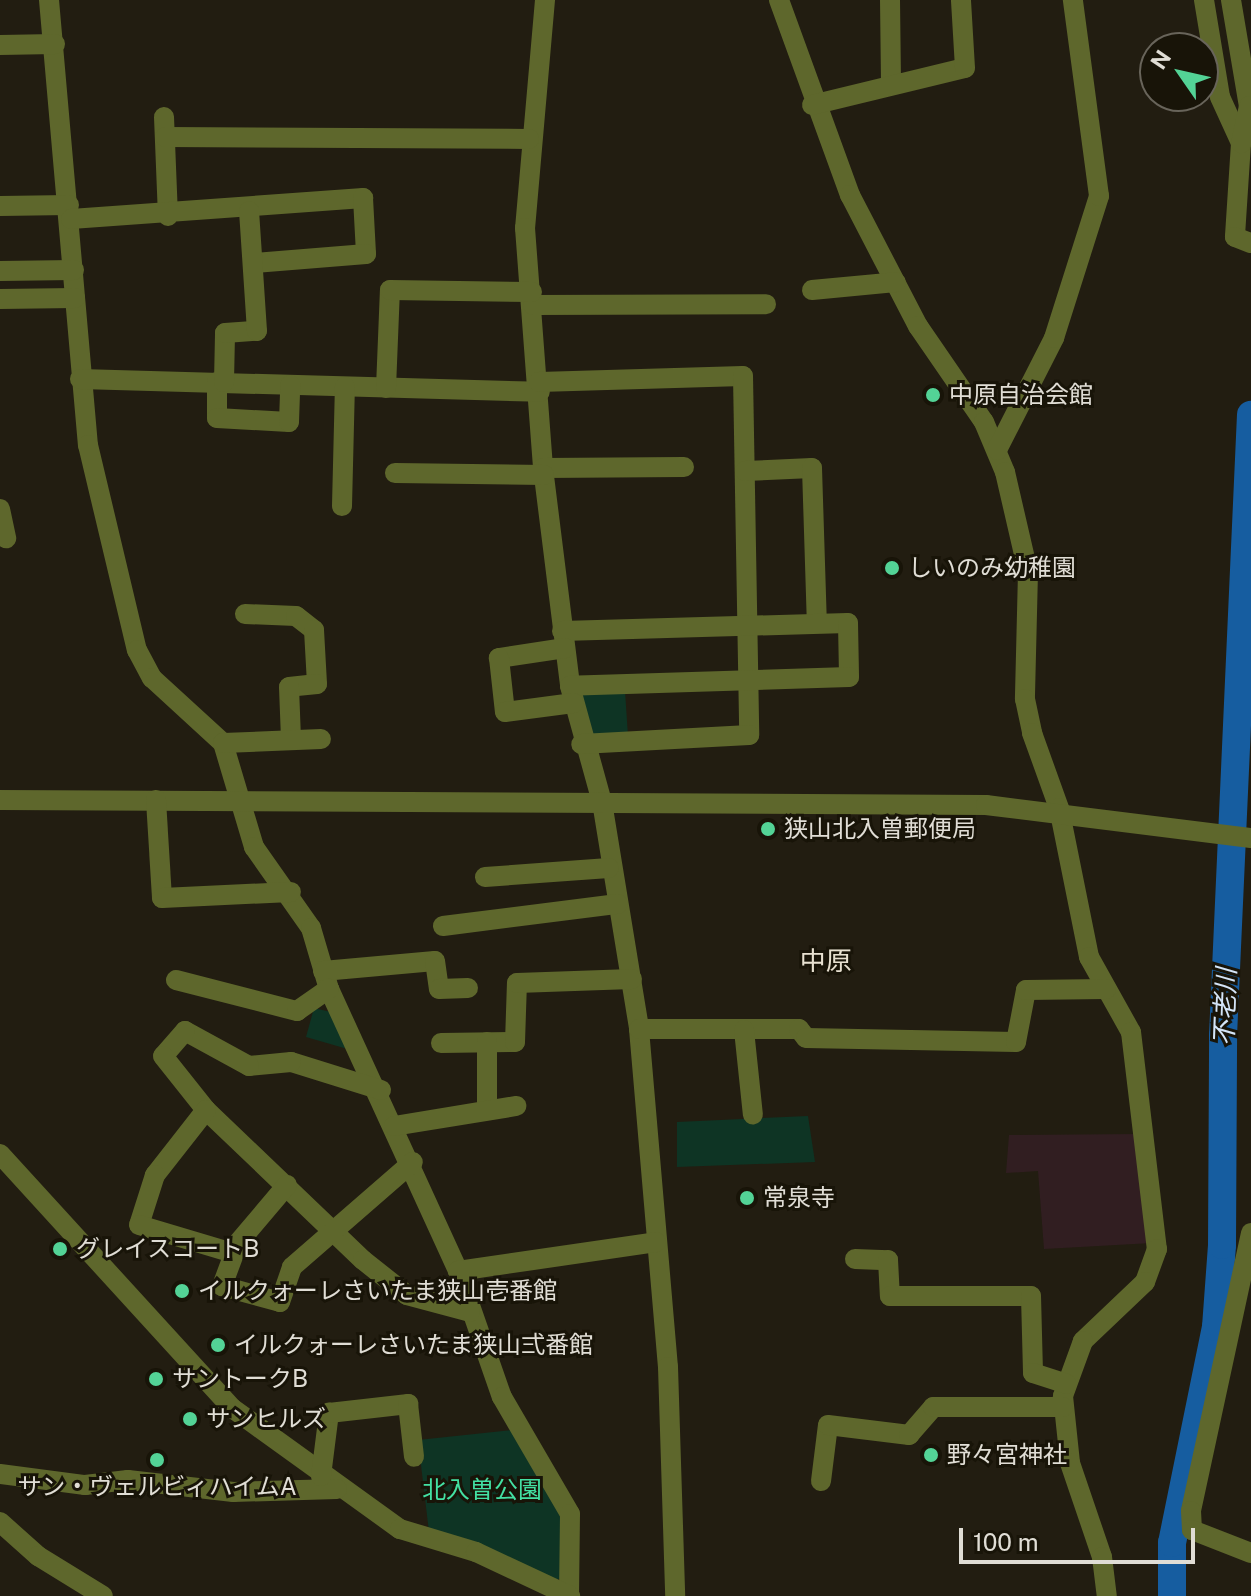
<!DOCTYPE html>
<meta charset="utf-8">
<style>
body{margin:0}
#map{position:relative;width:1251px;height:1596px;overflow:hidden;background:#221d11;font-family:"Public Sans","Noto Sans JP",sans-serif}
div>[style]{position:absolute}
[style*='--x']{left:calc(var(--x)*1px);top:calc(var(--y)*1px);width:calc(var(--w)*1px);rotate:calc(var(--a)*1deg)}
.industrial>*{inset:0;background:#311e21}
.green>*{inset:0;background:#0e3424}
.river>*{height:28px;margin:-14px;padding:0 14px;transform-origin:14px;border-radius:14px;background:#165da0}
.minor>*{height:20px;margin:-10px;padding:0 10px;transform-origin:10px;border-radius:10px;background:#5e672c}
.dots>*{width:22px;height:22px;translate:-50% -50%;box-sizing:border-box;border:4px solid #181408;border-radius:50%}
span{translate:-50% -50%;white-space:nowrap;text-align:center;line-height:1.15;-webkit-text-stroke:6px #181408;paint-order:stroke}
.poi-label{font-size:24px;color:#e0ddd5}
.left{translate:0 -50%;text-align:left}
.park-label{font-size:24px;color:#43e0a3}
.neighbourhood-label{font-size:26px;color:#e7e0d0}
.water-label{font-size:26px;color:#d4e5f8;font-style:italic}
.north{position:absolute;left:1139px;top:32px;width:80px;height:80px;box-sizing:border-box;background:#181408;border:2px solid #68645a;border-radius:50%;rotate:304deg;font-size:22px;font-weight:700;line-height:32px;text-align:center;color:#e0ddd5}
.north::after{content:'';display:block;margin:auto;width:28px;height:36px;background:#53d396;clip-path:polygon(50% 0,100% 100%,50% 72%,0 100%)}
.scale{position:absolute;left:959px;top:1528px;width:236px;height:36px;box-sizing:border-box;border:4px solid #e0ddd5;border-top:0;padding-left:10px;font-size:24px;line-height:28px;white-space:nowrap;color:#e0ddd5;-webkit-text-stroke:6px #181408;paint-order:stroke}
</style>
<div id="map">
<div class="industrial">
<div style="clip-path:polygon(1140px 1134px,1152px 1243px,1044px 1249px,1038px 1171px,1006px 1173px,1009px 1135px)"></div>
</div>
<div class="green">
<div style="clip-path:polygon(625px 691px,628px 736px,588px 739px,582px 692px)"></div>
<div style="clip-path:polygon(314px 1008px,335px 1013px,351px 1050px,306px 1037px)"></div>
<div style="clip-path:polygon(808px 1116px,815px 1162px,677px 1167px,677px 1122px)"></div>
<div style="clip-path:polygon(513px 1430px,561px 1511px,561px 1578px,554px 1581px,429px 1532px,418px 1440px)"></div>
</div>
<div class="river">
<div style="--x:1172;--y:1596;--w:53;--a:-90"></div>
<div style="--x:1172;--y:1543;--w:220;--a:-78.5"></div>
<div style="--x:1216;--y:1327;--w:82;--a:-85.8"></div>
<div style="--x:1222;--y:1245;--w:209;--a:-89.7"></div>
<div style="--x:1223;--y:1036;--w:622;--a:-87.42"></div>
</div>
<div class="minor">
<div style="--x:49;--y:0;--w:447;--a:85"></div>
<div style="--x:88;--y:445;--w:211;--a:76.6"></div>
<div style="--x:137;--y:650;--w:32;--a:62"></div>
<div style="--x:152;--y:678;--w:96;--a:42.5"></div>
<div style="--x:223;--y:743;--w:109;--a:73.4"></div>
<div style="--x:254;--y:847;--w:99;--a:54.9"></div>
<div style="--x:311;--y:928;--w:64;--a:73.6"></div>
<div style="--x:329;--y:989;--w:310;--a:65.4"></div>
<div style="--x:458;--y:1271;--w:133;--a:70.8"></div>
<div style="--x:502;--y:1397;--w:135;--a:59.8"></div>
<div style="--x:570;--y:1514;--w:82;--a:90.7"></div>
<div style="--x:545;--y:0;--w:229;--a:95"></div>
<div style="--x:525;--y:228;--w:241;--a:85.7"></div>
<div style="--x:543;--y:468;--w:220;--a:82.9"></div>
<div style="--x:570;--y:686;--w:120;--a:74.6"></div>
<div style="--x:602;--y:802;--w:230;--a:80.7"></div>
<div style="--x:639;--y:1029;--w:339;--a:85.1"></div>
<div style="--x:668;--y:1367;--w:229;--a:88.2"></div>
<div style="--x:779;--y:0;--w:208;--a:70"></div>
<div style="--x:850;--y:195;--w:148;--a:62.6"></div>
<div style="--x:918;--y:326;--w:116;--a:55.5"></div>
<div style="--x:984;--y:422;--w:54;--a:67.2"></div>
<div style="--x:1005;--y:472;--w:103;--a:77"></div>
<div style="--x:1028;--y:572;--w:127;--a:91.4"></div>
<div style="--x:1025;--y:699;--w:35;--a:78"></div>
<div style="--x:1032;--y:733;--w:80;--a:70.2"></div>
<div style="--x:1059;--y:808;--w:152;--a:78.6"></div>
<div style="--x:1089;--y:957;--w:86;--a:60.8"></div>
<div style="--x:1131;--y:1032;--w:219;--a:83.2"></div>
<div style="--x:1157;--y:1249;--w:35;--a:110"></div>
<div style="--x:1145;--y:1282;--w:86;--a:136.4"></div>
<div style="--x:1083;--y:1341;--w:59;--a:110"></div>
<div style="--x:1063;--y:1396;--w:67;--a:84"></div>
<div style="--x:1070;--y:1463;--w:99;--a:71.2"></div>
<div style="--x:1102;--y:1557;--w:39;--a:83"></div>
<div style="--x:890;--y:0;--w:84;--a:89.3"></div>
<div style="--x:1204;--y:0;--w:98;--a:80.6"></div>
<div style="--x:1220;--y:97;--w:51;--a:65.5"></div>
<div style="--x:1241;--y:143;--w:94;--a:93.7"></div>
<div style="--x:1235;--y:237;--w:17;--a:21"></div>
<div style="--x:1231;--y:0;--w:108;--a:80.4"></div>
<div style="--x:1249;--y:106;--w:38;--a:102"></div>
<div style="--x:0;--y:45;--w:55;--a:-1"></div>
<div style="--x:812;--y:105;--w:157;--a:-13.6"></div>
<div style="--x:965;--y:68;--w:68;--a:-93.4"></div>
<div style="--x:164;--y:117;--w:99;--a:87.7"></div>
<div style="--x:165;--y:137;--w:364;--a:0.3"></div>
<div style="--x:0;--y:206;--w:69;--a:-0.8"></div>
<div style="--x:71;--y:219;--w:293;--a:-4.1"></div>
<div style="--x:363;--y:198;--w:56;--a:86.9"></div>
<div style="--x:366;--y:254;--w:112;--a:175.4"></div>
<div style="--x:0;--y:271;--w:74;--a:-0.8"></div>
<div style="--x:812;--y:290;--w:84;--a:-5.4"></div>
<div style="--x:0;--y:299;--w:75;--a:-0.8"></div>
<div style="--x:533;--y:305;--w:233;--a:-0.2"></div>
<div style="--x:80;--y:379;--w:460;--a:1.6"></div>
<div style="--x:217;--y:382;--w:36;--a:90"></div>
<div style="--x:217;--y:418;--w:72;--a:3.2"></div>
<div style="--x:289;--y:422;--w:37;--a:-88"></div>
<div style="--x:224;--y:382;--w:49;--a:-88.8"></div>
<div style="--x:225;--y:333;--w:32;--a:-4"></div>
<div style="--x:257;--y:331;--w:120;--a:-93.8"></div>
<div style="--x:539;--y:382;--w:204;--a:-1.7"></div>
<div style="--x:743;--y:376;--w:359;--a:89"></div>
<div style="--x:749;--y:735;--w:168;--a:176.9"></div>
<div style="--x:386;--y:388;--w:98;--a:-87.7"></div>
<div style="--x:390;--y:290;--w:142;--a:0.8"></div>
<div style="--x:997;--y:450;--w:126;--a:-63"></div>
<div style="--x:1054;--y:338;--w:149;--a:-72.4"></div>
<div style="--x:1099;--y:196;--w:198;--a:-97.6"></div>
<div style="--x:543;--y:468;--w:141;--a:-0.4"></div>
<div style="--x:745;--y:471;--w:67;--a:-2.6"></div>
<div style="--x:812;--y:468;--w:155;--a:88.2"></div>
<div style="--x:395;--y:473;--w:149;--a:0.8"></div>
<div style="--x:342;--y:506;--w:119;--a:-88.6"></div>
<div style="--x:0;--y:509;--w:30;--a:78"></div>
<div style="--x:245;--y:614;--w:51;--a:2.2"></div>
<div style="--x:296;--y:616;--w:23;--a:38"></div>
<div style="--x:314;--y:630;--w:54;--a:86.8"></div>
<div style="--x:317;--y:684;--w:28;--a:174"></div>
<div style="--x:289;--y:687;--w:53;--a:87.8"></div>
<div style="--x:562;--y:631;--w:286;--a:-1.6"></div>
<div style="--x:848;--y:623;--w:54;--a:88.9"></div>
<div style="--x:849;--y:677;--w:279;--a:178.2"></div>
<div style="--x:565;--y:648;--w:67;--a:171.4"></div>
<div style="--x:499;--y:658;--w:54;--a:83.7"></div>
<div style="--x:505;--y:712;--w:69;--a:-7.5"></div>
<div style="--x:223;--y:743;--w:98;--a:-2.3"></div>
<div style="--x:0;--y:800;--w:986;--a:0.29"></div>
<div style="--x:986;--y:805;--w:267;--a:7.1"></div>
<div style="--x:156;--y:800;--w:98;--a:86.5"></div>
<div style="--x:162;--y:898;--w:129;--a:-2.7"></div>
<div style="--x:485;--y:877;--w:124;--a:-4.2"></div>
<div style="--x:443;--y:926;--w:176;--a:-7.2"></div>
<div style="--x:323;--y:971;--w:112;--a:-5.1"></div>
<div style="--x:435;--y:961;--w:28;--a:82"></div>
<div style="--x:439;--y:989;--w:29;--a:-2"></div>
<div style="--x:176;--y:980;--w:125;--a:14.4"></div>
<div style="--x:297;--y:1011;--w:39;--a:-35"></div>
<div style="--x:639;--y:1029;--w:160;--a:0"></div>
<div style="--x:799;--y:1029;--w:11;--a:52"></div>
<div style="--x:806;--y:1038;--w:210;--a:1.1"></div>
<div style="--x:1016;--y:1042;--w:53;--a:-79.1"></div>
<div style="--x:1026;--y:990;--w:80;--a:-0.7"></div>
<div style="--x:744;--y:1030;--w:85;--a:84"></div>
<div style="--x:441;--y:1043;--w:74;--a:-0.8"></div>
<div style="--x:515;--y:1042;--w:59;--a:-88.1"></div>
<div style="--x:517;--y:983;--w:115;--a:-2"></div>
<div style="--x:381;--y:1090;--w:94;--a:-162.7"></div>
<div style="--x:291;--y:1062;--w:42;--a:174.6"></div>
<div style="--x:249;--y:1066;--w:73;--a:-151.3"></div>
<div style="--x:185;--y:1031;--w:33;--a:131"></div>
<div style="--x:163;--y:1056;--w:69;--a:51.5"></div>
<div style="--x:206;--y:1110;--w:217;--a:43.7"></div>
<div style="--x:363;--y:1260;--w:56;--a:38.5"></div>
<div style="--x:407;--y:1295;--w:65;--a:15.1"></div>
<div style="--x:487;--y:1109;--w:67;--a:-90"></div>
<div style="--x:206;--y:1110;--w:83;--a:128.1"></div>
<div style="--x:155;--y:1175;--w:52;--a:107.7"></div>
<div style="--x:139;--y:1225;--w:98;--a:16.6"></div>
<div style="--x:394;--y:1126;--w:124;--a:-9.3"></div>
<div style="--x:0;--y:1154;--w:344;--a:47.6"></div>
<div style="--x:232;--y:1408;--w:207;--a:35.8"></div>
<div style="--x:400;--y:1529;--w:79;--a:16.8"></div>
<div style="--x:476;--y:1552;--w:104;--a:25.1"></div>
<div style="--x:287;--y:1185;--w:76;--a:130.2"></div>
<div style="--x:238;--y:1243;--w:46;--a:110.4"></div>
<div style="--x:222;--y:1286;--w:60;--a:15.4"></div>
<div style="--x:280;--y:1302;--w:37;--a:-71"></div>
<div style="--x:292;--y:1267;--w:160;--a:-41"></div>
<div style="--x:1251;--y:1233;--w:284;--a:102.2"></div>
<div style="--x:1191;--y:1511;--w:19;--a:87"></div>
<div style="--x:1192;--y:1530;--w:63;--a:21.3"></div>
<div style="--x:855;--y:1259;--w:33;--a:2"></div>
<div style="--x:888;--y:1260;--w:36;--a:87"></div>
<div style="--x:890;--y:1296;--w:141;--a:0"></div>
<div style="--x:1031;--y:1296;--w:77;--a:88.5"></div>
<div style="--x:1033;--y:1373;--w:35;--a:18"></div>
<div style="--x:458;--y:1271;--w:200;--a:-8.3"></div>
<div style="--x:0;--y:1474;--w:86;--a:7.4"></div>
<div style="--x:85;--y:1485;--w:43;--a:-6.6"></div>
<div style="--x:128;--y:1480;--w:106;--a:6.5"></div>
<div style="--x:233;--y:1492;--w:104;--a:-1.7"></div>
<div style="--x:321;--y:1476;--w:64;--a:-82.8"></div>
<div style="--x:329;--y:1413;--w:80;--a:-6.5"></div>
<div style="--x:408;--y:1404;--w:53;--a:83.5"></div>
<div style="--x:821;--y:1481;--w:56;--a:-82.9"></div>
<div style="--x:828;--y:1425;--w:82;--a:7"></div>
<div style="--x:909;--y:1435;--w:37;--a:-49"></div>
<div style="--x:933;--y:1407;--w:130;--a:0"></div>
<div style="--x:0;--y:1522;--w:51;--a:41.8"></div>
<div style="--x:38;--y:1556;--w:76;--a:31.6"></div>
</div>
<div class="dots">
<div style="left:933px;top:395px;background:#53d396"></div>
<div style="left:892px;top:568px;background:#53d396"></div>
<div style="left:768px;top:829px;background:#53d396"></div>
<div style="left:747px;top:1198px;background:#53d396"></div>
<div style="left:60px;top:1249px;background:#53d396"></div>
<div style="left:182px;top:1291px;background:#53d396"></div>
<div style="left:218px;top:1345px;background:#53d396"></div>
<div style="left:156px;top:1379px;background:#53d396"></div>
<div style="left:190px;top:1419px;background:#53d396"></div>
<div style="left:931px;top:1455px;background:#53d396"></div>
<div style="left:157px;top:1460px;background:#53d396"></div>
</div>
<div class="poi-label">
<span class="left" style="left:949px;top:395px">中原自治会館</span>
<span class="left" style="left:908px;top:568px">しいのみ幼稚園</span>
<span class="left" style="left:784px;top:829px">狭山北入曽郵便局</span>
<span class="left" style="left:763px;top:1198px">常泉寺</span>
<span class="left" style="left:76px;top:1249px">グレイスコートB</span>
<span class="left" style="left:198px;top:1291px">イルクォーレさいたま狭山壱番館</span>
<span class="left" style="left:234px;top:1345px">イルクォーレさいたま狭山弍番館</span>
<span class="left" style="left:172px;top:1379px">サントークB</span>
<span class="left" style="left:206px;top:1419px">サンヒルズ</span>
<span class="left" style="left:947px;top:1455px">野々宮神社</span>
<span style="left:157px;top:1487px">サン・ヴェルビィハイムA</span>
</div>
<div class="park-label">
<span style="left:482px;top:1490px">北入曽公園</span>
</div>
<div class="neighbourhood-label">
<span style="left:826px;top:961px">中原</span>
</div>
<div class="water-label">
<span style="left:1225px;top:1007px;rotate:-88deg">不老川</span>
</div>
<div class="north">N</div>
<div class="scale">100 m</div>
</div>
